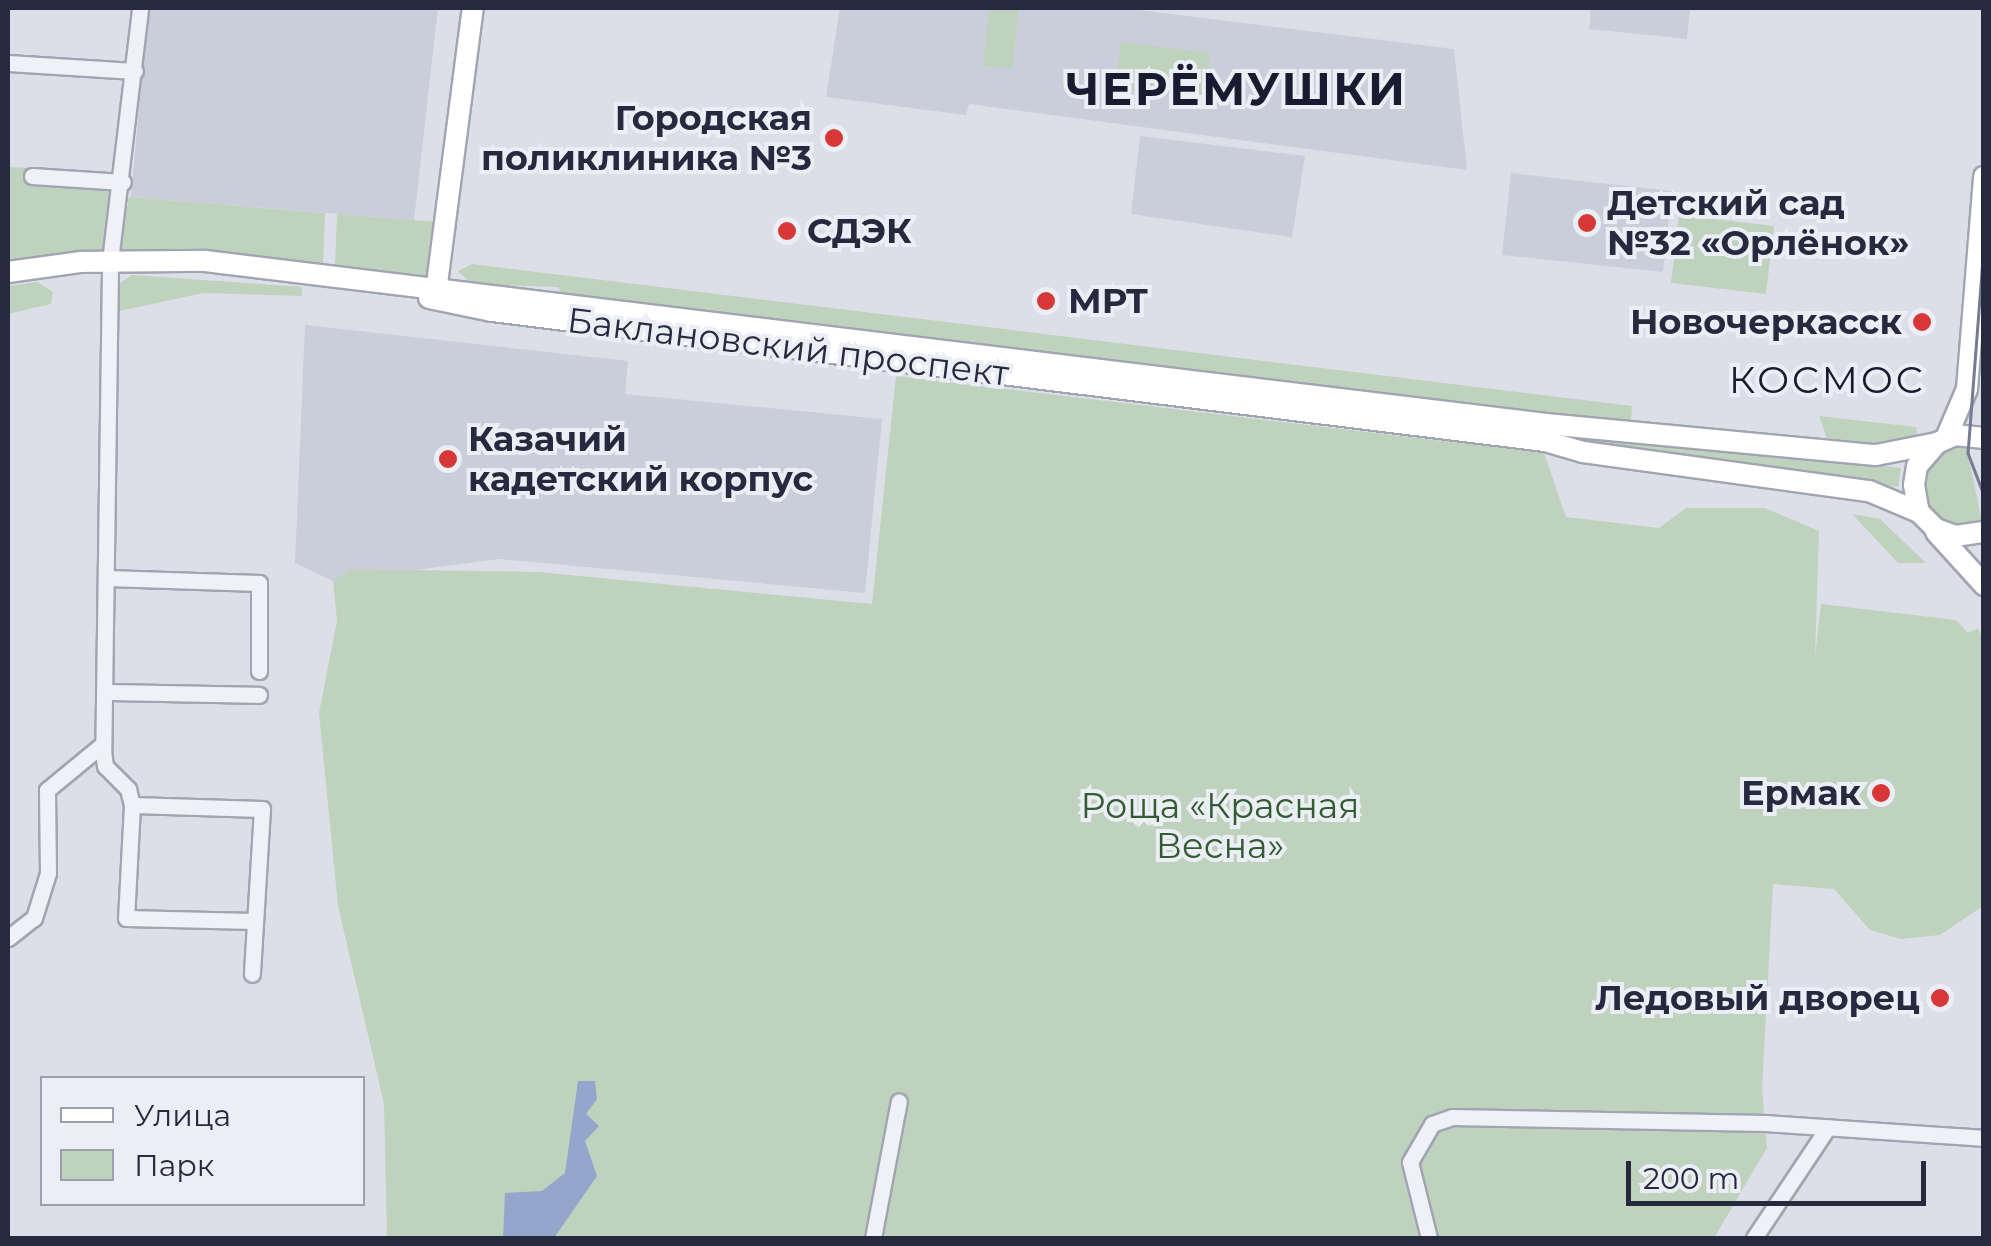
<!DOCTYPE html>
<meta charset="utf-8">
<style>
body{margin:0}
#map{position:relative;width:1991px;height:1246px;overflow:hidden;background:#dcdfe8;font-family:Montserrat,sans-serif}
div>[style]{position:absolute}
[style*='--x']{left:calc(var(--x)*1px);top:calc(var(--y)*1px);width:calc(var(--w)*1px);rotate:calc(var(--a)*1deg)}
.built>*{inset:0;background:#caceda}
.green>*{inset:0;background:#bfd2bd}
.water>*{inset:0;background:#94a6cb}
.roads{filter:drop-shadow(2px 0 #a1a5b2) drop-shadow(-2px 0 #a1a5b2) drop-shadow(0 2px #a1a5b2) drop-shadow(0 -2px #a1a5b2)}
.minor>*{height:15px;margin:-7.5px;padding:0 7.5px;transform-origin:7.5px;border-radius:7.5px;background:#eff1f6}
.major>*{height:20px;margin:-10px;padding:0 10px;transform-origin:10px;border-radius:10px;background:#fff}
.tram>*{height:2.5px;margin:-1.25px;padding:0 1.25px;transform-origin:1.25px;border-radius:1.25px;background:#757b92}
.dots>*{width:28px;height:28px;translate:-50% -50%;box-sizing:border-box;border:5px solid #eceef5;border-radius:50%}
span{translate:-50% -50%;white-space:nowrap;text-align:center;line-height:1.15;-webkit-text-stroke:8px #eceef5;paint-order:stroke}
.poi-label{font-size:35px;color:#252a3f;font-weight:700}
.right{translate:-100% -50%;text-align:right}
.left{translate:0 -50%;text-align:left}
.street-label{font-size:35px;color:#252a3f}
.park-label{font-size:35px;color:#335c31}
.neighbourhood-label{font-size:38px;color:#181c30;letter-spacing:2.5px}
.district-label{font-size:45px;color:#181c30;font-weight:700;letter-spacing:2.5px}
.frame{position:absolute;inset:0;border:10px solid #252a3f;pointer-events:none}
.legend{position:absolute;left:40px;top:1076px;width:325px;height:130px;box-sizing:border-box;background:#eceef5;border:2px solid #9ca0ac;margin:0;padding:12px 18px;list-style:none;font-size:30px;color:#252a3f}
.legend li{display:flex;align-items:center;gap:20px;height:50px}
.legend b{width:50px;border:2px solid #9ca0ac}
.scale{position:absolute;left:1626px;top:1161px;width:300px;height:45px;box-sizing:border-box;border:5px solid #252a3f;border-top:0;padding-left:12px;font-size:30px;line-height:35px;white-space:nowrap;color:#252a3f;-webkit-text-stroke:8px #eceef5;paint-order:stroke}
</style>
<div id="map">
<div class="built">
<div style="clip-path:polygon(148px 8px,438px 8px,414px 220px,131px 197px)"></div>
<div style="clip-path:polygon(840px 8px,1122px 8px,1454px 49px,1467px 170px,969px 104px,966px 115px,826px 97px)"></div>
<div style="clip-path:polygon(1591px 8px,1690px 8px,1687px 39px,1589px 29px)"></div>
<div style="clip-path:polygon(1140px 136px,1305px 156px,1292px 237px,1131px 214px)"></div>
<div style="clip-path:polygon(1511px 173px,1672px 191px,1663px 272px,1502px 255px)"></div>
<div style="clip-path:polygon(305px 325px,628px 361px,625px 394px,882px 419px,865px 593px,499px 559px,333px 581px,295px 563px)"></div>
</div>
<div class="green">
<div style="clip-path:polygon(989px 8px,1019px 8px,1012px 69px,983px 66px)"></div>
<div style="clip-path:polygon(1121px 42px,1210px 53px,1204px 98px,1115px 87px)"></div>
<div style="clip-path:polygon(8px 167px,29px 168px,28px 184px,114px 190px,108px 248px,8px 263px)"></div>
<div style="clip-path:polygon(129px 197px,325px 213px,323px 267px,120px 249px)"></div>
<div style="clip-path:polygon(337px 214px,439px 222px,430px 276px,335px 267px)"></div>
<div style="clip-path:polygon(1679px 215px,1774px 226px,1766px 294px,1671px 283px)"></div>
<div style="clip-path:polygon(472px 264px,1632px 406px,1631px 422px,1551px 418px,563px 296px,558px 287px,472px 284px,458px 271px)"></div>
<div style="clip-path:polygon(132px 275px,302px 287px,302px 296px,203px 293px,115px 312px,116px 286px)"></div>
<div style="clip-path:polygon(37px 282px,53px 292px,51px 304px,8px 314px,8px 286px)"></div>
<div style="clip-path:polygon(896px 376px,1544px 453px,1566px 517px,1659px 528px,1686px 508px,1765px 508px,1819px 531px,1815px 657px,1821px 604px,1956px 620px,1968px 633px,1978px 628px,1983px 639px,1983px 906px,1940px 935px,1901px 939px,1870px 930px,1834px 889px,1773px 884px,1762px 1089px,1767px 1148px,1714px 1238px,387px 1238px,384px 1104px,338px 906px,319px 713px,337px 621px,333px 581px,351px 569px,538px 572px,872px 604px)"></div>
<div style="clip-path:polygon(1819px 416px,1916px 427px,1917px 434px,1883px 444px,1827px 438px)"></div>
<div style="clip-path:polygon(1574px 434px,1660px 437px,1901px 468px,1898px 487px,1579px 446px)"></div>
<div style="clip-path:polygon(1965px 439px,1983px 527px,1958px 531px,1930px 516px,1919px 494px,1925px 463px,1935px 450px)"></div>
<div style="clip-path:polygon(1852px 514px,1880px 519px,1926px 563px,1898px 563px)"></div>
</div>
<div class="water">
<div style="clip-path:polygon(578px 1081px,595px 1081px,597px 1099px,586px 1114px,599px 1126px,585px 1141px,597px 1176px,554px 1238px,503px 1238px,505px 1193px,542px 1191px,565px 1173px)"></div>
</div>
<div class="roads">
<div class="minor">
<div style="--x:8;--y:63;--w:127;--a:3.6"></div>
<div style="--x:32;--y:176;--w:91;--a:3.8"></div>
<div style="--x:110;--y:261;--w:255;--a:-83.2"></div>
<div style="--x:110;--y:269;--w:481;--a:90.8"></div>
<div style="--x:103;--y:750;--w:16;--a:83"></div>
<div style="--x:105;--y:766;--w:33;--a:45"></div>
<div style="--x:128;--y:789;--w:16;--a:76"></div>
<div style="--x:132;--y:805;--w:113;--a:93"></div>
<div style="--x:126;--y:918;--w:128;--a:1.3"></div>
<div style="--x:107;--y:578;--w:152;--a:1.9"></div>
<div style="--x:259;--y:583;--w:88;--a:90"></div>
<div style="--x:104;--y:692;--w:155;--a:1.1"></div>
<div style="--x:132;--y:805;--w:130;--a:1.8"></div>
<div style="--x:262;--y:809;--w:165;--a:93.5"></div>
<div style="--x:8;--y:938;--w:33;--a:-38"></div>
<div style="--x:34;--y:918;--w:47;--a:-72.7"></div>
<div style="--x:48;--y:873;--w:83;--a:-90.7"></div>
<div style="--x:47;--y:790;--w:72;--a:-39.4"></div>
<div style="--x:873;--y:1238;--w:139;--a:-79.3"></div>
<div style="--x:1429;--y:1238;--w:78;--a:-104"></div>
<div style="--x:1410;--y:1162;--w:44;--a:-59.9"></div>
<div style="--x:1432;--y:1124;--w:21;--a:-19"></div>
<div style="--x:1452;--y:1117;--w:313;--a:1.1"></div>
<div style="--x:1765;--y:1123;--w:220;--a:3.9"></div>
<div style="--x:1754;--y:1238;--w:133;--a:-56.3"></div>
</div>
<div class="major">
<div style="--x:8;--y:272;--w:74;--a:-7.8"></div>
<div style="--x:81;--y:262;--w:124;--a:-0.5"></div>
<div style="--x:205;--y:261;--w:1351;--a:6.93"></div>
<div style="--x:1546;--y:424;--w:331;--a:5.4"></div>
<div style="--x:1876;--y:455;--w:62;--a:-11.1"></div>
<div style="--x:429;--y:298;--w:64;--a:11.7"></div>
<div style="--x:492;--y:311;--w:1061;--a:7.04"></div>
<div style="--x:1545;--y:441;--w:40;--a:16"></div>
<div style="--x:1583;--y:452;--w:289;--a:7.8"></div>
<div style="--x:1869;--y:491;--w:54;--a:22.8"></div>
<div style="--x:435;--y:299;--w:293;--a:-82.6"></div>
<div style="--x:1946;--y:438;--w:53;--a:-66.8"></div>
<div style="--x:1967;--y:389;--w:213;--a:-85.4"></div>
<div style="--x:1984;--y:438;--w:29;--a:-174"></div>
<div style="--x:1955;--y:435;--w:20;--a:156"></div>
<div style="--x:1937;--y:443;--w:30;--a:131"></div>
<div style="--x:1917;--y:466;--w:19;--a:99"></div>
<div style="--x:1914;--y:485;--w:27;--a:80"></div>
<div style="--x:1919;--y:512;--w:24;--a:45"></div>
<div style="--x:1936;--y:529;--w:20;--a:20"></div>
<div style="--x:1955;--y:536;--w:29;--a:-8"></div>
<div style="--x:1936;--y:532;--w:72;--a:47.8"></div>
</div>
</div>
<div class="tram">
<div style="--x:1984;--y:246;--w:208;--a:94.4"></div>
<div style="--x:1968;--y:453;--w:45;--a:69.1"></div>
</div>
<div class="dots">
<div style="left:834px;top:138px;background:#d73837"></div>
<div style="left:1587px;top:223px;background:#d73837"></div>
<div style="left:787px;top:231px;background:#d73837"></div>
<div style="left:1046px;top:301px;background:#d73837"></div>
<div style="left:1922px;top:322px;background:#d73837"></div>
<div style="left:448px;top:459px;background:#d73837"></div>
<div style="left:1881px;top:793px;background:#d73837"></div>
<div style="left:1940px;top:998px;background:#d73837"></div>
</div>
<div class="poi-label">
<span class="right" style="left:812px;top:138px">Городская<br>поликлиника №3</span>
<span class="left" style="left:1607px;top:223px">Детский сад<br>№32 «Орлёнок»</span>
<span class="left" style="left:807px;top:231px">СДЭК</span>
<span class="left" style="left:1068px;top:301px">МРТ</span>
<span class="right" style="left:1902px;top:322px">Новочеркасск</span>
<span class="left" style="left:468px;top:459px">Казачий<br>кадетский корпус</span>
<span class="right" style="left:1861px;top:793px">Ермак</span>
<span class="right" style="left:1920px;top:998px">Ледовый дворец</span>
</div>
<div class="street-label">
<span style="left:788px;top:347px;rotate:7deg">Баклановский проспект</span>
</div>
<div class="park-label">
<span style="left:1220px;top:826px">Роща «Красная<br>Весна»</span>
</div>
<div class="neighbourhood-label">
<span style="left:1827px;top:380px">КОСМОС</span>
</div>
<div class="district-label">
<span style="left:1237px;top:89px">ЧЕРЁМУШКИ</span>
</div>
<div class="frame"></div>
<ul class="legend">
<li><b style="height:12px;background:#fff"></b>Улица</li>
<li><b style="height:28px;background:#bfd2bd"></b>Парк</li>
</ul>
<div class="scale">200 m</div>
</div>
